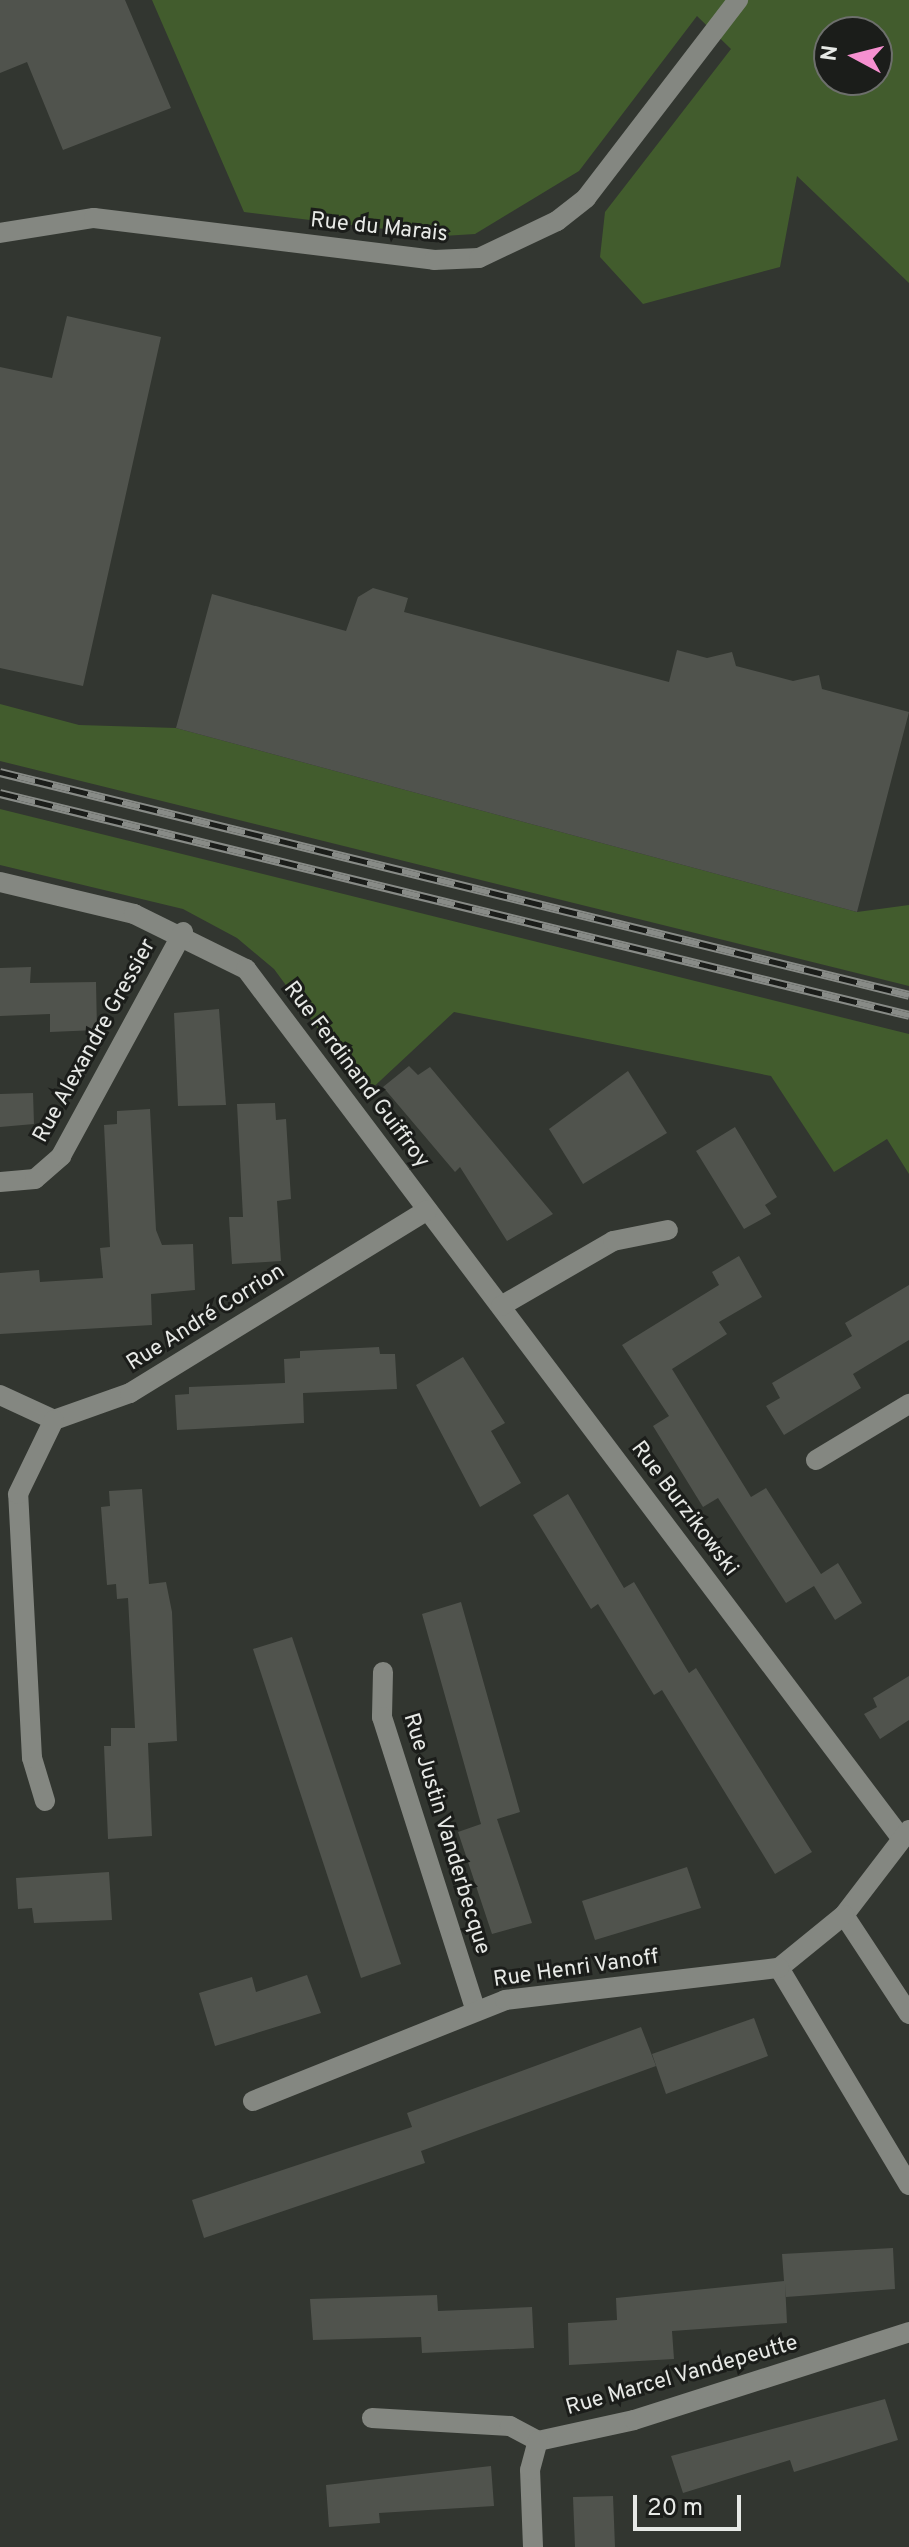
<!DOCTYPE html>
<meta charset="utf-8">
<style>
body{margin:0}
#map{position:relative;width:909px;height:2547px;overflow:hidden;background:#323630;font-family:Overpass,sans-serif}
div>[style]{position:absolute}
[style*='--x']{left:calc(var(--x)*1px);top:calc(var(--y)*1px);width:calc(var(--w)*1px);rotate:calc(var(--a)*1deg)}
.green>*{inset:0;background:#425c2d}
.building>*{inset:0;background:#50534d}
.street>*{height:20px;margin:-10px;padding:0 10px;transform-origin:10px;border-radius:10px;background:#848781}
.rail>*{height:9px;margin-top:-4.5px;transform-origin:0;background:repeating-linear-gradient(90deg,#1b1d1a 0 18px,#888b87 0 36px);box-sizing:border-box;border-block:2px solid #888b87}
span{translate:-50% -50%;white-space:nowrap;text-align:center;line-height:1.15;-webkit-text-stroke:6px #1b1d1a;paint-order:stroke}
.street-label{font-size:22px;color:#e7e9e6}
.north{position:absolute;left:813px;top:16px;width:80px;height:80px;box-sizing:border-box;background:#1b1d1a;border:2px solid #6d6f6c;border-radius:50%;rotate:277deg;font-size:22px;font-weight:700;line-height:32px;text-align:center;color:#e7e9e6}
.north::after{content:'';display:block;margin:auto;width:28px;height:36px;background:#f690d0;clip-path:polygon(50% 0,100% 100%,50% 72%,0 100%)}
.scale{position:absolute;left:633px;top:2495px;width:108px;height:36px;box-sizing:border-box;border:4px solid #e7e9e6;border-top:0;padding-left:10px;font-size:24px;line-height:28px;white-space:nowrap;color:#e7e9e6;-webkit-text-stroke:6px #1b1d1a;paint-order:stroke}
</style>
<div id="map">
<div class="green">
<div style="clip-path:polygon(evenodd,152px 0,909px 0,909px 283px,797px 176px,780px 267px,643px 304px,600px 257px,605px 212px,731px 49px,697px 16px,579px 171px,475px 234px,443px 236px,244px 212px,152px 0,829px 32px,877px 32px,877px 80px,829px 80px,829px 32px)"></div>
<div style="clip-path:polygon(0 704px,79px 725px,176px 728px,857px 912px,909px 905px,909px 986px,0 761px)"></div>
<div style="clip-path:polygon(0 809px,909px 1034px,909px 1174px,887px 1139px,834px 1172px,771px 1076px,454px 1012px,366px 1094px,274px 969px,237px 938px,183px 909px,0 865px)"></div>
</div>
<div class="building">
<div style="clip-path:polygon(0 0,125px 0,171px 108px,63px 150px,27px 62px,0 73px)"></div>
<div style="clip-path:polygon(67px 316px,161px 337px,83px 686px,0 668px,0 367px,52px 378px)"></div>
<div style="clip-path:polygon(373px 588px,408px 598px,404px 612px,669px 682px,677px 650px,707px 658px,732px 652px,736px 666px,793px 681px,819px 675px,822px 689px,909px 712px,857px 912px,176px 728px,212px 594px,346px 631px,358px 597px)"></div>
<div style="clip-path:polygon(31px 967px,30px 983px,96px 982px,97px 1030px,50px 1032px,50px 1014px,0 1016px,0 968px)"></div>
<div style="clip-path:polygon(219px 1009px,226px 1105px,178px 1106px,174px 1013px)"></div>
<div style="clip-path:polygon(409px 1066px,418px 1075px,430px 1067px,553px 1214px,507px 1241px,460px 1167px,455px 1172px,383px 1087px)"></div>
<div style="clip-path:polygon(628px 1071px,667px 1133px,583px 1184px,549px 1129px)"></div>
<div style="clip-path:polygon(33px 1093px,34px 1124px,0 1127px,0 1094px)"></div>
<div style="clip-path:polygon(275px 1103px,276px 1120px,286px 1119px,291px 1199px,277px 1201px,281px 1261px,232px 1264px,229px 1217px,243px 1217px,237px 1104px)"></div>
<div style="clip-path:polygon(150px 1109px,156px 1230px,162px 1245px,193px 1244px,195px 1290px,151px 1294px,152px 1325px,0 1334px,0 1273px,39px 1270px,40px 1282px,103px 1278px,100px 1248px,110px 1247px,104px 1125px,117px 1124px,117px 1111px)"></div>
<div style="clip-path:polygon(735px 1127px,777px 1197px,765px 1205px,771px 1214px,744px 1229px,696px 1151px)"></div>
<div style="clip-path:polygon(739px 1256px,762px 1297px,719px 1322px,727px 1334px,672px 1369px,751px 1497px,766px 1488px,821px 1574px,838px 1563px,862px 1603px,835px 1620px,814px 1586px,786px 1603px,718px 1498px,703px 1507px,653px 1426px,669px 1416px,622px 1345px,719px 1285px,712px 1272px)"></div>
<div style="clip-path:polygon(909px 1285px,909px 1340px,853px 1374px,861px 1388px,784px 1435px,766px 1406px,780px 1398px,772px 1383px,852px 1336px,845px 1323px)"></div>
<div style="clip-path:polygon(379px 1347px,380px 1354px,395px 1354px,397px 1389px,303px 1393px,304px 1423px,177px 1430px,175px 1395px,189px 1394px,189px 1387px,285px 1383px,284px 1359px,300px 1358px,300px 1351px)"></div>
<div style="clip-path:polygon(463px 1357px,505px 1423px,491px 1431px,521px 1483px,480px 1507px,416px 1385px)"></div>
<div style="clip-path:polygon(142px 1489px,149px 1584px,166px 1582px,172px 1612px,177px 1741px,148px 1743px,152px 1836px,108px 1839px,104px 1746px,111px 1746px,111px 1728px,135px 1728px,128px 1598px,117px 1599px,116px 1584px,107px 1585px,101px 1507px,110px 1506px,109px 1491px)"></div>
<div style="clip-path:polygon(568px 1494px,624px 1588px,634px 1582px,689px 1673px,696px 1668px,812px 1852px,775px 1874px,662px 1690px,654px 1695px,598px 1604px,591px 1609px,533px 1515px)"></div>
<div style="clip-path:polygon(461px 1602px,520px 1812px,491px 1821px,497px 1819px,532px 1923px,492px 1934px,458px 1832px,481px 1824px,422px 1614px)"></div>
<div style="clip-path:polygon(292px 1637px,401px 1964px,361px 1978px,253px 1649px)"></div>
<div style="clip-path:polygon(909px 1676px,909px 1720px,880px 1739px,864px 1714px,877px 1707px,873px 1698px)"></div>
<div style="clip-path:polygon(687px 1867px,701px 1908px,595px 1940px,582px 1901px)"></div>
<div style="clip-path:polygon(109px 1872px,112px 1920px,34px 1923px,32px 1908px,18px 1909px,16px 1878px)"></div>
<div style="clip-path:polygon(307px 1975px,321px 2013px,215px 2046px,199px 1993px,252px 1977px,256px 1992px)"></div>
<div style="clip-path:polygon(754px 2018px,768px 2056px,666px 2094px,652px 2054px)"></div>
<div style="clip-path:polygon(641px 2027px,656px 2066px,421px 2151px,425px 2163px,204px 2238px,192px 2200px,412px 2127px,407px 2113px)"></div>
<div style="clip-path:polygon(893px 2248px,895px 2289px,786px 2297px,785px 2283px,787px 2323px,672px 2331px,674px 2359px,569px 2365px,568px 2323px,617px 2320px,616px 2298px,784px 2281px,782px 2254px)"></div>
<div style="clip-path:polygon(437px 2295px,438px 2311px,532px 2307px,534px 2348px,422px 2353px,421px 2337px,313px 2340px,310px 2299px)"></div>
<div style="clip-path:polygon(885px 2399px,898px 2440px,794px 2472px,790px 2460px,683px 2493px,671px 2456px)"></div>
<div style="clip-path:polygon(491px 2466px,494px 2506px,379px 2513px,380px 2523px,329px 2527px,326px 2485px)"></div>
<div style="clip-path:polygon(613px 2496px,615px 2547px,575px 2547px,573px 2497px)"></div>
</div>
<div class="street">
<div style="--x:0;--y:233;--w:95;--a:-9.1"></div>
<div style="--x:94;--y:218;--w:343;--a:7"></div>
<div style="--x:434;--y:260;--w:45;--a:-2.5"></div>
<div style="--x:479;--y:258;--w:86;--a:-25.4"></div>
<div style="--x:557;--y:221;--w:37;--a:-38"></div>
<div style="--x:586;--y:198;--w:250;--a:-52.5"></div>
<div style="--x:0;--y:882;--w:138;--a:13.4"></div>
<div style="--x:134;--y:914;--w:125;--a:26.2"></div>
<div style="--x:246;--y:969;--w:1088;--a:52.99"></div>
<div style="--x:0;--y:1182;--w:35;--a:-5"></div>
<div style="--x:35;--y:1179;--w:35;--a:-41"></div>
<div style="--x:61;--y:1156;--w:255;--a:-61.4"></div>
<div style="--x:501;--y:1306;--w:129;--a:-30.1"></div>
<div style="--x:613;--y:1241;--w:56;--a:-11.3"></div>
<div style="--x:0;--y:1395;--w:60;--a:24.8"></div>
<div style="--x:54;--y:1420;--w:81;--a:-19.6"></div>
<div style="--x:130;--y:1393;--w:349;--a:-31.6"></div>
<div style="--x:816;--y:1460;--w:109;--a:-31.1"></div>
<div style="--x:383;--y:1672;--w:45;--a:91.3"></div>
<div style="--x:382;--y:1717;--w:305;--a:72.3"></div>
<div style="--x:45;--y:1801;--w:45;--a:-106.8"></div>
<div style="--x:32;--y:1758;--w:264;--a:-93"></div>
<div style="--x:18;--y:1494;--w:82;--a:-64.1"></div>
<div style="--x:844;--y:1915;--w:107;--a:-52.6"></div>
<div style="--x:909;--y:2014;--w:118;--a:-123.3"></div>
<div style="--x:844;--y:1915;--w:84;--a:140.8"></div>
<div style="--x:779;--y:1968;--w:253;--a:59.1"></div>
<div style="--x:253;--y:2101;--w:271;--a:-21.8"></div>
<div style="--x:505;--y:2000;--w:276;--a:-6.7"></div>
<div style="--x:372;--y:2418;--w:138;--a:3.3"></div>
<div style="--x:510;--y:2426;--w:32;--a:28"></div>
<div style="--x:538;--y:2441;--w:98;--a:-12.3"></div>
<div style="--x:634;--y:2420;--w:289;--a:-17.7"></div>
<div style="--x:533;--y:2547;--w:77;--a:-92.2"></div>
<div style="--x:530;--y:2470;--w:30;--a:-75"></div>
</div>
<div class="rail">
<div style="--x:0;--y:772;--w:936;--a:13.78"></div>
<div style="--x:0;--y:793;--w:936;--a:13.72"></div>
</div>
<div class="street-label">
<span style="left:379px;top:228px;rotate:6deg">Rue du Marais</span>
<span style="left:95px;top:1041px;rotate:-61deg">Rue Alexandre Gressier</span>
<span style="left:356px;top:1075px;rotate:53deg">Rue Ferdinand Guiffroy</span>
<span style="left:206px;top:1318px;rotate:-32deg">Rue André Corrion</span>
<span style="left:684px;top:1509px;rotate:53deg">Rue Burzikowski</span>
<span style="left:446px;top:1834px;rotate:73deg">Rue Justin Vanderbecque</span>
<span style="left:576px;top:1969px;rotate:-8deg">Rue Henri Vanoff</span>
<span style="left:682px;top:2376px;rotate:-16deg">Rue Marcel Vandepeutte</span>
</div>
<div class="north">N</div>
<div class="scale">20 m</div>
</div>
